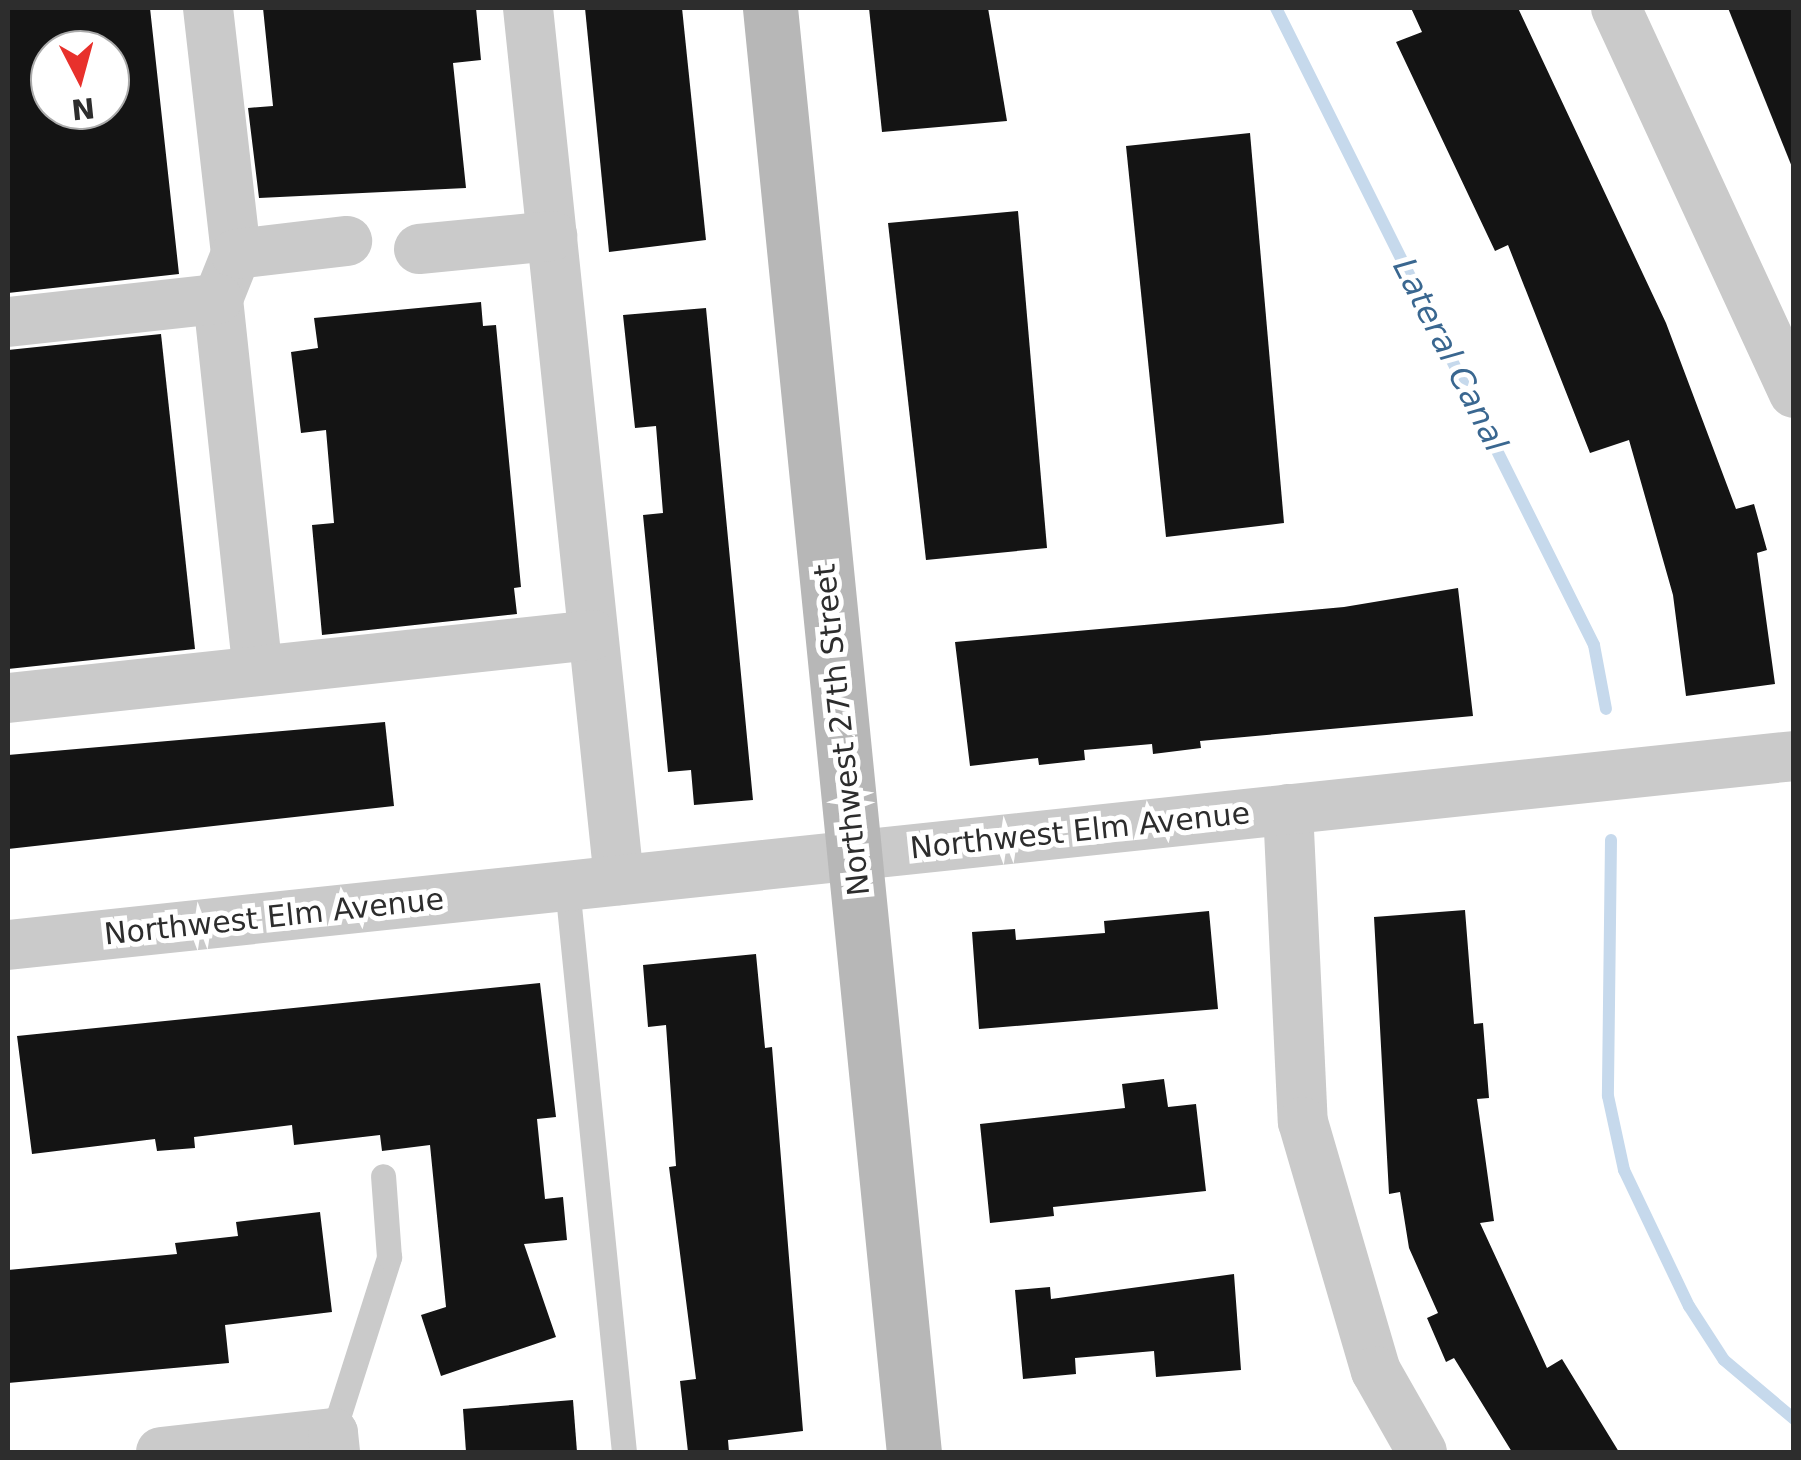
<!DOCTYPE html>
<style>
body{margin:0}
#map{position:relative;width:1801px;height:1460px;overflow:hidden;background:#fff;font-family:"DejaVu Sans",sans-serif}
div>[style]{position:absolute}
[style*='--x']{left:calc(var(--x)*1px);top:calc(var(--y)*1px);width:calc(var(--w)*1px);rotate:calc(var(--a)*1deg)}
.stream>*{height:12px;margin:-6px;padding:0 6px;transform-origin:6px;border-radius:6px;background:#c6d9ec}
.building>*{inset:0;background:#141414}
.lane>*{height:25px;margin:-12.5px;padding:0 12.5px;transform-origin:12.5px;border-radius:12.5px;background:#cacaca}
.street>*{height:50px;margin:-25px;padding:0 25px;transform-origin:25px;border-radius:25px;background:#cacaca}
.secondary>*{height:55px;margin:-27.5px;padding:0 27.5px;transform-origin:27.5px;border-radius:27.5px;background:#b7b7b7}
span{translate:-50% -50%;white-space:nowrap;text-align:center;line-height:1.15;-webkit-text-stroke:10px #fff;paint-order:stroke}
.street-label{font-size:30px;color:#2d2d2d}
.water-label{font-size:32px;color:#3a6790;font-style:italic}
.frame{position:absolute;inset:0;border:10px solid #2d2d2d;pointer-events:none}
.north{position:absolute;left:30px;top:30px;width:100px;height:100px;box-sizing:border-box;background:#fff;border:2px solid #ababab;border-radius:50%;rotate:174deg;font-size:28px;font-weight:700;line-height:40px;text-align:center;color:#2d2d2d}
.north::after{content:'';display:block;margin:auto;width:35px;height:45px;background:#e8312c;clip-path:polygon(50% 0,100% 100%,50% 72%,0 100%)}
</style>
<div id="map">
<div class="stream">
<div style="--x:1276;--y:8;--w:712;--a:63.47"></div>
<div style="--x:1594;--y:645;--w:65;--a:79.4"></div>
<div style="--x:1611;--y:840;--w:256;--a:90.7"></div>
<div style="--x:1608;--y:1096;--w:76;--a:77.8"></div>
<div style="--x:1624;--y:1170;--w:151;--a:64.5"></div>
<div style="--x:1689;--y:1306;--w:64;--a:57.1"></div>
<div style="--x:1724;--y:1360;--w:92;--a:40.1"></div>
</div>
<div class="building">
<div style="clip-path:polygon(evenodd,8px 8px,150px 8px,179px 274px,8px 293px,8px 8px,50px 50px,110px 50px,110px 110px,50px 110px,50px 50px)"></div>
<div style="clip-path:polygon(263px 8px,476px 8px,481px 60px,453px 63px,466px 188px,259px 198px,248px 108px,273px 106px)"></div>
<div style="clip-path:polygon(585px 8px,682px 8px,706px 240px,609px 252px)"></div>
<div style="clip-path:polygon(869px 8px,988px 8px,1007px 121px,882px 132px)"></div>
<div style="clip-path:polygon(1411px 8px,1518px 8px,1666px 323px,1736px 509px,1754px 504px,1767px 550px,1757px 553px,1775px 684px,1686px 696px,1673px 595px,1629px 440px,1590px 453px,1508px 245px,1495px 251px,1396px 42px,1422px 32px)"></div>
<div style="clip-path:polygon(1728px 8px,1794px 8px,1794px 166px,1792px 167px)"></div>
<div style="clip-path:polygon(1250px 133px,1284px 523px,1166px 537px,1126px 146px)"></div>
<div style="clip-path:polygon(1018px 211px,1047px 548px,926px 560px,888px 223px)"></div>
<div style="clip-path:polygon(481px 302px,483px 326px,496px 325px,521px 587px,514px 588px,517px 614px,322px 635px,312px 525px,334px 523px,326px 430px,301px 433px,291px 352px,318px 348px,314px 318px)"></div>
<div style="clip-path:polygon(706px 308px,753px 800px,694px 805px,691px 770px,668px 772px,643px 515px,663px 513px,656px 426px,635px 428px,623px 315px)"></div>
<div style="clip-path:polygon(161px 334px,195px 649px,8px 669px,8px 350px)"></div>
<div style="clip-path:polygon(1458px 588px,1473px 716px,1200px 741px,1201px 748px,1153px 754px,1152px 744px,1084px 750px,1085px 760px,1039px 765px,1038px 758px,970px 766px,955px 642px,1344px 607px)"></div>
<div style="clip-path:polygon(385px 722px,394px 806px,8px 849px,8px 755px)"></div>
<div style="clip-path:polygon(1465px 910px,1474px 1024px,1483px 1023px,1489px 1098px,1477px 1099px,1494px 1221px,1480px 1223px,1547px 1368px,1562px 1359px,1619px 1452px,1512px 1452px,1454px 1358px,1446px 1362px,1427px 1318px,1438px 1313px,1409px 1248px,1400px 1192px,1389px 1194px,1374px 917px)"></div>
<div style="clip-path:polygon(1209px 911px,1218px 1009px,979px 1029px,972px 932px,1015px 929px,1016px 940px,1105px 933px,1104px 921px)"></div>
<div style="clip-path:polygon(756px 954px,765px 1048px,772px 1047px,803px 1431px,728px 1440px,729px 1452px,688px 1452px,680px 1381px,696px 1379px,669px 1167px,676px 1166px,666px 1025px,648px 1027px,643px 965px)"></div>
<div style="clip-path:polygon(540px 983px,556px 1117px,537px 1119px,545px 1199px,563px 1197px,567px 1240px,524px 1244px,556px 1337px,441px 1376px,421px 1315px,446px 1307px,430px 1145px,382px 1151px,380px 1135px,294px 1145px,292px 1125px,194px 1137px,195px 1148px,157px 1151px,155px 1139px,32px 1154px,17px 1036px)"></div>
<div style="clip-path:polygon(1164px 1079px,1168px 1107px,1196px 1104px,1206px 1191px,1053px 1207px,1054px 1216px,990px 1223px,980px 1124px,1125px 1108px,1122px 1084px)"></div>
<div style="clip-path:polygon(320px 1212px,332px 1312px,225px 1325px,229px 1363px,8px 1383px,8px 1270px,177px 1254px,175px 1243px,238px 1236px,236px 1222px)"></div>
<div style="clip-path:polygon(1234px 1274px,1241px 1370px,1156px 1377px,1154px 1351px,1075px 1358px,1076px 1374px,1023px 1379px,1015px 1290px,1050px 1287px,1051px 1299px)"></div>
<div style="clip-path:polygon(573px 1400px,577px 1452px,466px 1452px,463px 1409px)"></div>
</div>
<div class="lane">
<div style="--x:567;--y:886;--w:569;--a:84.25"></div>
<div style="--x:333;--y:1433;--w:185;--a:-72.3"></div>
<div style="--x:389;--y:1257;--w:81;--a:-94.2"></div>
</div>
<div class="street">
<div style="--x:208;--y:8;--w:248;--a:83.5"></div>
<div style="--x:236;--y:254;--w:48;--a:111.8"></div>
<div style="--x:218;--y:299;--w:374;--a:83.9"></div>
<div style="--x:528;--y:8;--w:877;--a:84.04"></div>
<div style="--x:1616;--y:8;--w:424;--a:65.2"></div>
<div style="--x:419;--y:249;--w:134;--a:-5.6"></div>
<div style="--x:236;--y:254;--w:112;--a:-6.7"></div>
<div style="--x:8;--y:322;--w:211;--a:-6.3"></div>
<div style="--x:8;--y:698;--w:588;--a:-6.15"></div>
<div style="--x:1288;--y:809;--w:313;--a:87.3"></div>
<div style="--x:1303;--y:1122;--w:259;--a:73.7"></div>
<div style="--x:1376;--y:1371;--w:93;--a:60.4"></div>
<div style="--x:8;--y:945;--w:1796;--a:-6.04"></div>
<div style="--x:161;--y:1452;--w:173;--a:-6.3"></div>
<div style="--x:333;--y:1433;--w:19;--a:84"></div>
</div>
<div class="secondary">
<div style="--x:770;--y:8;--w:1451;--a:84.31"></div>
</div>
<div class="street-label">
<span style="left:842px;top:730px;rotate:-96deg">Northwest 27th Street</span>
<span style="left:1080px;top:831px;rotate:-6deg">Northwest Elm Avenue</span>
<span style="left:274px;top:917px;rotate:-6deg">Northwest Elm Avenue</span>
</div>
<div class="water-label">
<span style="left:1450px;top:355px;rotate:63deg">Lateral Canal</span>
</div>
<div class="frame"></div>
<div class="north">N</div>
</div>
